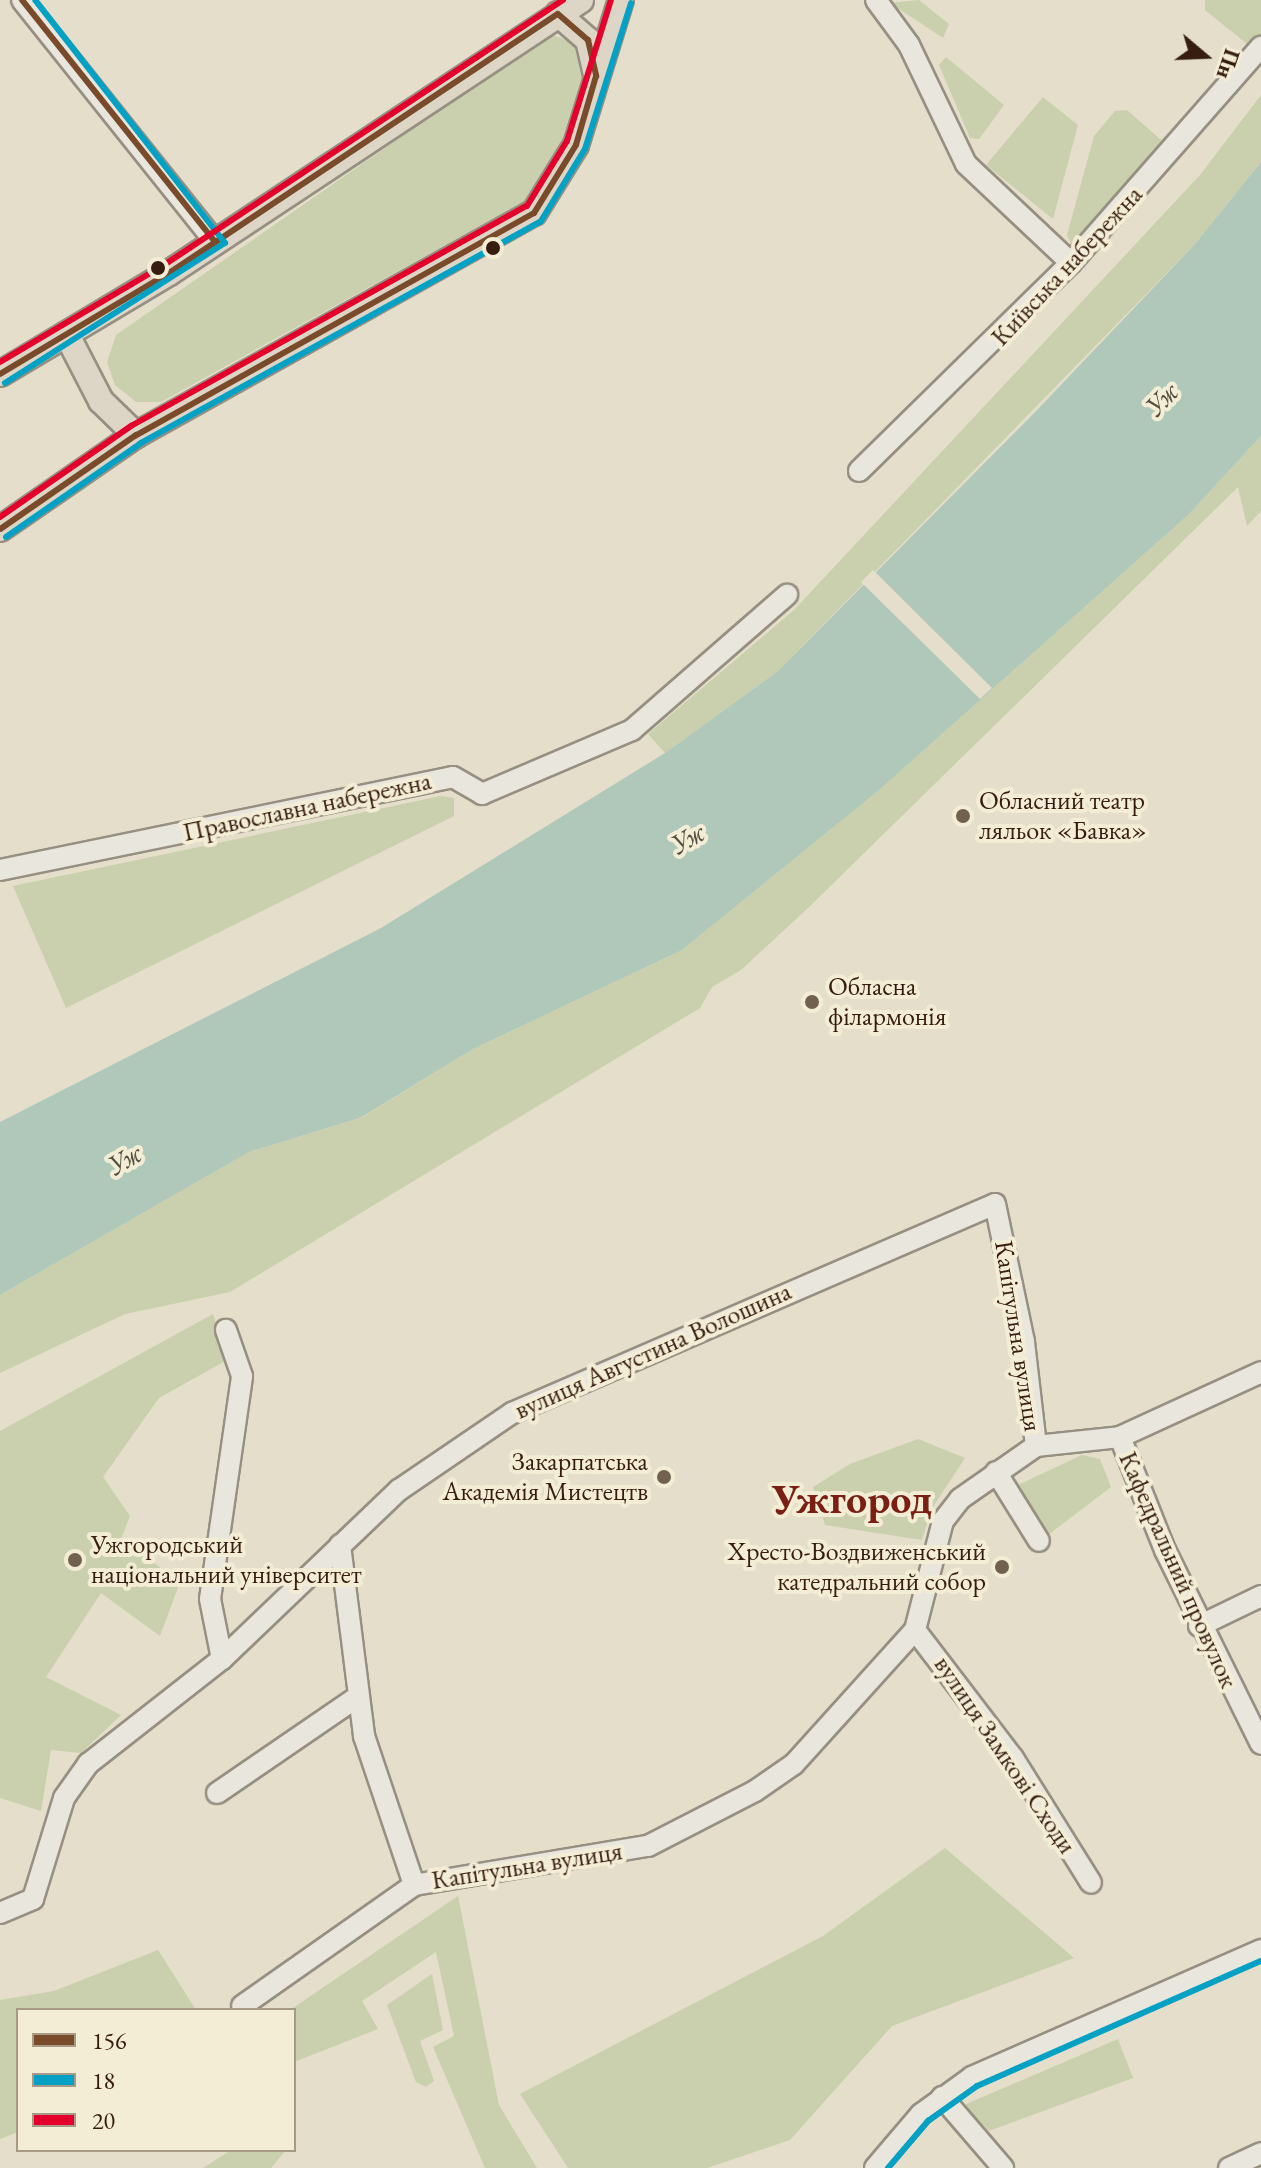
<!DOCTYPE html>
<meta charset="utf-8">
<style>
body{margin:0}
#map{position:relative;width:1261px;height:2168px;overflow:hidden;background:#e4deca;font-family:"EB Garamond",serif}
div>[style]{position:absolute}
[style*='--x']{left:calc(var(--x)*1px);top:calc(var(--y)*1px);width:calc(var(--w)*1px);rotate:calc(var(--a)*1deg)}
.green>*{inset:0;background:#cad0ad}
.water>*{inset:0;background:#b0c8b9}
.pier>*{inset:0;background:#e4deca}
.roads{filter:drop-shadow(2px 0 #968f82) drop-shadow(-2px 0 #968f82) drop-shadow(0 2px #968f82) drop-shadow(0 -2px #968f82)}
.minor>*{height:20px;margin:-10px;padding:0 10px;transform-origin:10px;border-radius:10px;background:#e9e6dd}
.major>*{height:24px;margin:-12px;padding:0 12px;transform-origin:12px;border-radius:12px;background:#ddd6c7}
.bus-1>*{height:6px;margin:-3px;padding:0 3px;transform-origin:3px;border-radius:3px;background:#7a4b2a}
.bus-2>*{height:6px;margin:-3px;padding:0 3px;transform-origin:3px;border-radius:3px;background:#03a2c4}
.bus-3>*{height:6px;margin:-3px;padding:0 3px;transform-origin:3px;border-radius:3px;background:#e4002b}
.dots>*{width:22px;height:22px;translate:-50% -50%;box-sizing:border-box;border:4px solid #f4edd6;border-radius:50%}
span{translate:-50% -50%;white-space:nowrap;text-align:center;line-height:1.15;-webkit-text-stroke:8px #f4edd6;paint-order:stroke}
.street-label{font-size:26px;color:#361d0f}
.poi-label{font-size:26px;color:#361d0f}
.left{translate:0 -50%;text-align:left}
.right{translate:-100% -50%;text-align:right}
.water-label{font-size:28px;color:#544e40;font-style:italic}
.town-label{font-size:42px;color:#7a1f14;font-weight:700}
.legend{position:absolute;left:16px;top:2008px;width:280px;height:144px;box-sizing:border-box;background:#f4edd6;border:2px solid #a89a86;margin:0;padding:10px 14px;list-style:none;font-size:24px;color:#361d0f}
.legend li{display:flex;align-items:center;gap:16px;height:40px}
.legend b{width:40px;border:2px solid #a89a86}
.north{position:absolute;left:1165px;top:16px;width:80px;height:80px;-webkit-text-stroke:6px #f4edd6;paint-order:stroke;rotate:109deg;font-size:22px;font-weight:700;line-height:32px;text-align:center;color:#361d0f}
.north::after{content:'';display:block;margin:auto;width:28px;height:36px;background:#361d0f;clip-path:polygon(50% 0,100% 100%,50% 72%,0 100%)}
</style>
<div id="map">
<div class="green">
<div style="clip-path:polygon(919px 0,949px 24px,943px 38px,890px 3px)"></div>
<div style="clip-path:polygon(1205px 0,1261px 0,1261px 38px,1247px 44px,1205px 10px)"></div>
<div style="clip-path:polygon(549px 34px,577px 43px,583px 72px,554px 166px,532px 197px,161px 402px,136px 402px,115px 385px,107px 362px,116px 335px)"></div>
<div style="clip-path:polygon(946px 57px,1004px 105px,979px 139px,970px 138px,939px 65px)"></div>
<div style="clip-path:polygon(1261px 95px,1261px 162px,1195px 244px,778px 671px,665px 753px,648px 734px,794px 610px,1200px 175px)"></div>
<div style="clip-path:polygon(1043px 97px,1078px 125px,1053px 219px,986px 165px)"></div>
<div style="clip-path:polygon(1127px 110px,1168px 146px,1072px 246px,1067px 235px,1094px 136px,1115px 111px)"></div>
<div style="clip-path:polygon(1261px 436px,1261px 511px,1247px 526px,1238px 487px,806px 910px,741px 970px,712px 987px,700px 1008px,230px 1292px,125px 1314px,0 1373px,0 1295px,249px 1152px,361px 1118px,473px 1049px,682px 950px,878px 791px,1188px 515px)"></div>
<div style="clip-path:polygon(441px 796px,454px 798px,454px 816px,66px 1008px,13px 886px)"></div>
<div style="clip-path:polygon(213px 1314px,227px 1360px,159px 1398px,103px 1477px,130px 1516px,121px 1539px,180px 1582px,160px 1636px,101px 1593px,46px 1677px,121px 1715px,81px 1753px,51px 1750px,41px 1811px,0 1798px,0 1431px)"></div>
<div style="clip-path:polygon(918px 1439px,965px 1458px,931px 1510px,922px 1540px,825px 1525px,813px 1487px,850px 1464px)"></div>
<div style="clip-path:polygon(1082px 1455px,1100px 1459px,1111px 1487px,1048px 1535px,1018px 1485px)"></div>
<div style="clip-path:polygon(945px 1848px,1074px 1958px,892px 2026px,790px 2140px,707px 2168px,568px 2168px,520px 2094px,823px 1936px)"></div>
<div style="clip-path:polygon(458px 1896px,499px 2105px,537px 2168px,485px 2168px,433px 2047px,454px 2036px,436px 1952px,362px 2001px,378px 2029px,294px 2062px,290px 2010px)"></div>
<div style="clip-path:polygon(158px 1950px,196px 2010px,18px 2010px,18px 2132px,0 2139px,0 2000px,54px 1991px)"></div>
<div style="clip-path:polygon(432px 1974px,443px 2030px,420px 2041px,434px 2081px,426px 2087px,416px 2082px,387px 2005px)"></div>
<div style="clip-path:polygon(1118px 2039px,1133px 2078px,989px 2131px,964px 2105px)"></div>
<div style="clip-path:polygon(231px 2150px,286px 2150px,271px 2168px,203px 2168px)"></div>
</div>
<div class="water">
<div style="clip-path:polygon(1261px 162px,1261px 436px,1188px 515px,878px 791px,682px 950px,473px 1049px,360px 1118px,249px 1152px,0 1295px,0 1122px,381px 928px,665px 753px,778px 671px,1037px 410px,1195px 244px)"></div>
</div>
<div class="pier">
<div style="clip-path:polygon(873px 570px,992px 688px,980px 699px,861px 582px)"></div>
</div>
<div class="roads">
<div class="minor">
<div style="--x:22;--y:0;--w:310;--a:51.4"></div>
<div style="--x:876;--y:0;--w:56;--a:53.7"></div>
<div style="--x:909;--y:45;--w:132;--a:64.4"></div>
<div style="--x:966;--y:164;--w:144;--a:43.3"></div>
<div style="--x:859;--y:471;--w:297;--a:-44.5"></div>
<div style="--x:1071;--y:263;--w:288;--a:-48.7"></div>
<div style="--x:0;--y:870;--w:462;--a:-11.6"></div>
<div style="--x:453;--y:777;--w:34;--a:30"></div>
<div style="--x:482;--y:794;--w:163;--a:-23.1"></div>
<div style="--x:632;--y:730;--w:206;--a:-41.1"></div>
<div style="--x:1120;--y:1437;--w:122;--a:68.3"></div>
<div style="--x:1165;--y:1550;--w:216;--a:63.7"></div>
<div style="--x:996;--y:1472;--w:81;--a:58.1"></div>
<div style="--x:340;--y:1545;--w:193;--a:82.8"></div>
<div style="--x:364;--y:1736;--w:157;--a:71.4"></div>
<div style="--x:1199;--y:1626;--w:69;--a:-25.8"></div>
<div style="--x:915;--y:1630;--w:161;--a:52.6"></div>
<div style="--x:1013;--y:1758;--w:147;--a:58"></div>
<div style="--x:222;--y:1659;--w:61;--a:-101.3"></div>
<div style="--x:210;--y:1599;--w:225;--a:-81.8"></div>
<div style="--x:242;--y:1376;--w:49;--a:-109.2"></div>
<div style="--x:217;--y:1793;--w:168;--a:-34.4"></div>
<div style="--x:0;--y:1913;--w:36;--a:-23"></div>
<div style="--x:33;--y:1899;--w:106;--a:-72.9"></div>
<div style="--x:64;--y:1798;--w:42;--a:-54.8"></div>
<div style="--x:88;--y:1764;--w:170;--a:-38.1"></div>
<div style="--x:222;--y:1659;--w:245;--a:-43.7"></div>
<div style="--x:399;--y:1490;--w:137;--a:-34.3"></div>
<div style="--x:512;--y:1413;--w:526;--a:-23.4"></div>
<div style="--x:995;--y:1204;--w:141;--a:78.1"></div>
<div style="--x:1024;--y:1342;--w:105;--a:83.4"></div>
<div style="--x:242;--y:2006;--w:210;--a:-35.1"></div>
<div style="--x:414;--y:1885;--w:237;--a:-9.5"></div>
<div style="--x:648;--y:1846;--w:120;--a:-27.2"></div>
<div style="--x:755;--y:1791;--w:47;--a:-34.7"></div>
<div style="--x:794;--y:1764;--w:181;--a:-47.9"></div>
<div style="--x:915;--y:1630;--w:113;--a:-75.6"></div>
<div style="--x:943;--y:1521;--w:28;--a:-52"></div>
<div style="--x:960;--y:1499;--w:93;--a:-34.9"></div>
<div style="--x:1036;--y:1446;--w:84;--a:-6.1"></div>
<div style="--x:1120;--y:1437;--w:155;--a:-24.7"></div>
<div style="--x:942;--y:2097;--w:94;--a:49.3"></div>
<div style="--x:875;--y:2168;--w:71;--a:-49.6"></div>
<div style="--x:921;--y:2114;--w:63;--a:-36"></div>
<div style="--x:972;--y:2077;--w:316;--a:-23.7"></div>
<div style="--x:1229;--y:2168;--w:35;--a:-25"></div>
</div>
<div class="major">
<div style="--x:558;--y:14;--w:40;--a:41"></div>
<div style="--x:588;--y:40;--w:37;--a:77"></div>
<div style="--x:68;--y:337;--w:72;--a:62.7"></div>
<div style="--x:101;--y:401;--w:49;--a:44.2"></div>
<div style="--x:0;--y:374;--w:197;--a:-30.9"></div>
<div style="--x:169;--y:273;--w:494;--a:-33.5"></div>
<div style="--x:0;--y:529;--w:165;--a:-34.7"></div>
<div style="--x:136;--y:435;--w:456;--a:-29.2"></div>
<div style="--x:534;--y:213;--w:80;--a:-58.3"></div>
<div style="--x:576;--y:145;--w:152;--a:-72.8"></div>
</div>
</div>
<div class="bus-1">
<div style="--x:22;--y:0;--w:310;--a:51.4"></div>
<div style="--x:0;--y:374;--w:197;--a:-30.9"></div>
<div style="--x:169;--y:273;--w:467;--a:-33.7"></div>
<div style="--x:558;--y:14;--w:40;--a:41"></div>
<div style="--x:588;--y:40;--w:37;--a:77"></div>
<div style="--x:596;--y:76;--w:72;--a:106.2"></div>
<div style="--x:576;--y:145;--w:80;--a:121.7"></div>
<div style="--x:534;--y:213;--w:456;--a:150.8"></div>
<div style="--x:136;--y:435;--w:165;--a:145.3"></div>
</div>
<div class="bus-2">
<div style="--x:5;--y:383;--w:261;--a:-32.5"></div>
<div style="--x:225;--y:243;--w:308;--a:-128"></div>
<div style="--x:6;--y:537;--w:165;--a:-34.8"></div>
<div style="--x:141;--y:443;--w:457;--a:-29"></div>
<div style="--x:541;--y:221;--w:84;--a:-58.6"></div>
<div style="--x:585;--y:149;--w:153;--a:-72.5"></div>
<div style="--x:888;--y:2168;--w:62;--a:-49.6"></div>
<div style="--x:928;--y:2121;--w:60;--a:-35.5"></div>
<div style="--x:977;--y:2086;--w:310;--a:-23.8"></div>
</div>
<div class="bus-3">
<div style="--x:0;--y:362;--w:191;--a:-30.6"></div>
<div style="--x:164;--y:265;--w:479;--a:-33.6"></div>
<div style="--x:0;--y:517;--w:160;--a:-34.8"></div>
<div style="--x:131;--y:426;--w:453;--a:-29.1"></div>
<div style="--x:527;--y:206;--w:76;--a:-58.4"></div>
<div style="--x:567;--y:141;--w:148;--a:-72.7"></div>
</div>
<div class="dots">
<div style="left:493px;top:248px;background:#361d0f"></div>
<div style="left:158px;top:268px;background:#361d0f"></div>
<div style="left:963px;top:816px;background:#736150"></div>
<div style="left:812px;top:1002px;background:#736150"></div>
<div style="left:664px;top:1477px;background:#736150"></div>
<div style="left:75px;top:1560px;background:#736150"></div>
<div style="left:1002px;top:1567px;background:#736150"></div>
</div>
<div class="street-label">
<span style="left:1067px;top:266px;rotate:-47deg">Київська набережна</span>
<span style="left:307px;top:807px;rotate:-12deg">Православна набережна</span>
<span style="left:1018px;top:1336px;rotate:81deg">Капітульна вулиця</span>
<span style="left:653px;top:1351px;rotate:-24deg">вулиця Августина Волошина</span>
<span style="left:1178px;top:1570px;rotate:66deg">Кафедральний провулок</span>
<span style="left:1005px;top:1755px;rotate:56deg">вулиця Замкові Сходи</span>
<span style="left:527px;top:1866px;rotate:-9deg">Капітульна вулиця</span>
</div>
<div class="poi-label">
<span class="left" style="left:979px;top:816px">Обласний театр<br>ляльок «Бавка»</span>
<span class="left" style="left:828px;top:1002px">Обласна<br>філармонія</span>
<span class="right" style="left:648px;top:1477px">Закарпатська<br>Академія Мистецтв</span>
<span class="left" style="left:91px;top:1560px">Ужгородський<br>національний університет</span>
<span class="right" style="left:986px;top:1567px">Хресто-Воздвиженський<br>катедральний собор</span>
</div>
<div class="water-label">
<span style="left:1161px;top:399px;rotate:-46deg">Уж</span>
<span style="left:687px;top:838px;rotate:-30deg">Уж</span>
<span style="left:124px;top:1159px;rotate:-30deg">Уж</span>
</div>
<div class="town-label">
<span style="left:852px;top:1499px">Ужгород</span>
</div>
<ul class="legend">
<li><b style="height:10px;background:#7a4b2a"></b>156</li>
<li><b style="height:10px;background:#03a2c4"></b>18</li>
<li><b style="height:10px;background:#e4002b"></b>20</li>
</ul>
<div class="north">Пн</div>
</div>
